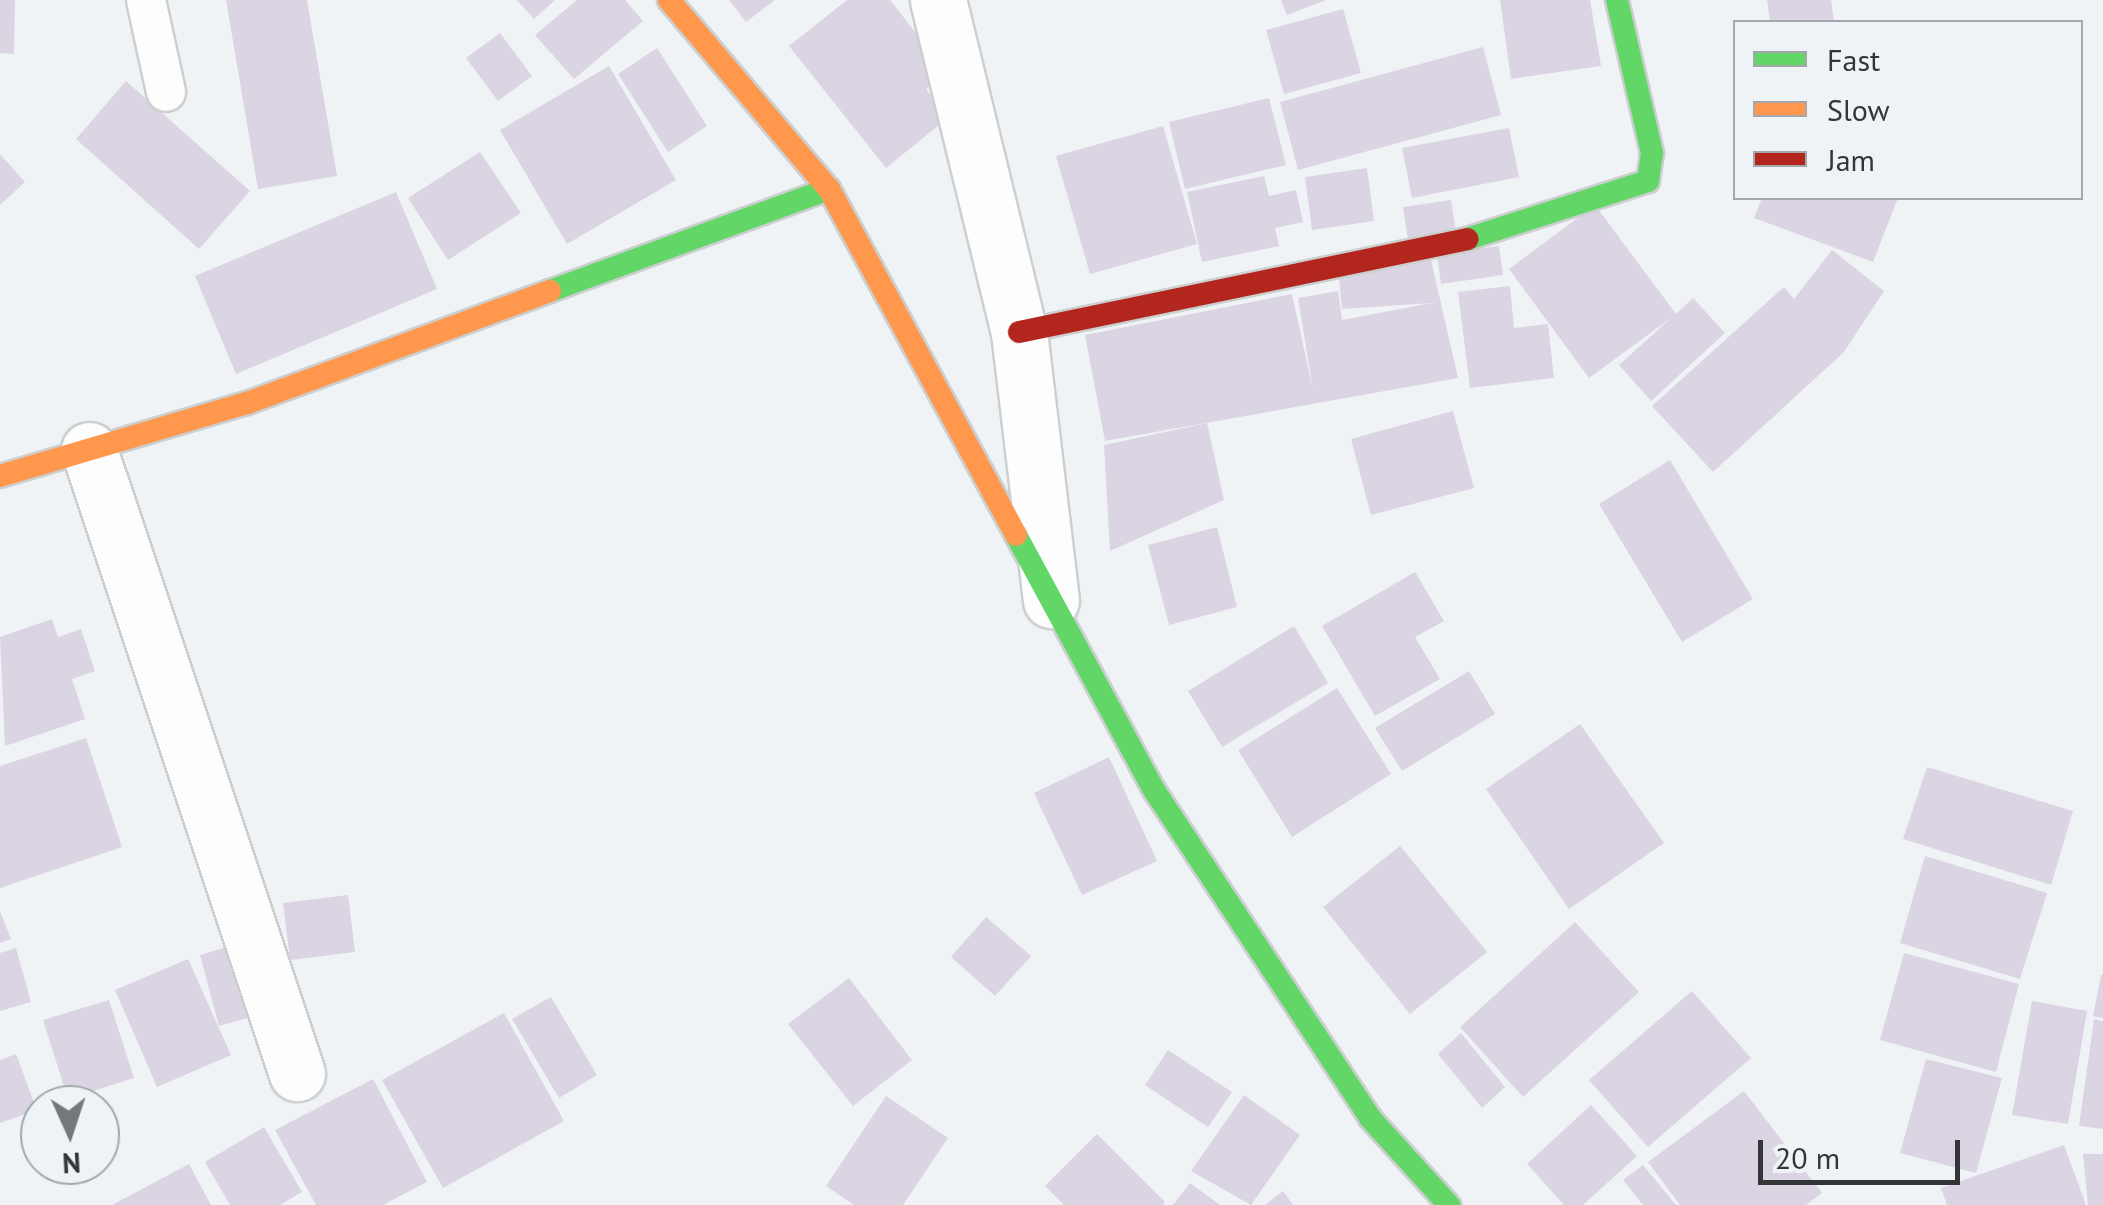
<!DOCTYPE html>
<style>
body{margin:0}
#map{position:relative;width:2103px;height:1205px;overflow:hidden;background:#f0f3f5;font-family:"PT Sans",sans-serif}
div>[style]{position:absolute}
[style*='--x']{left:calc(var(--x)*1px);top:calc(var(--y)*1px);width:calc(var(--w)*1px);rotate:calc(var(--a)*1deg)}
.building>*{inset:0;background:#dbd4e3}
.roads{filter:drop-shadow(2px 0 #cccfd0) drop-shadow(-2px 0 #cccfd0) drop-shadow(0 2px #cccfd0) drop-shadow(0 -2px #cccfd0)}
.lane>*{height:38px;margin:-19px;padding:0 19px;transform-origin:19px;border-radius:19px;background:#fdfdfe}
.street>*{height:55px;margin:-27.5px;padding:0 27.5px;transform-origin:27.5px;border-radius:27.5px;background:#fdfdfe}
.fast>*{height:22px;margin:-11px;padding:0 11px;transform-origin:11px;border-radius:11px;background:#63d668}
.slow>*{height:22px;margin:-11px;padding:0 11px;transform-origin:11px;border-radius:11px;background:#ff974d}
.jam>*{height:22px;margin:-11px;padding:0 11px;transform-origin:11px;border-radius:11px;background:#b3261e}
span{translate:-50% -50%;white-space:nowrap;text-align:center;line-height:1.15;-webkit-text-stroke:10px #eef3f7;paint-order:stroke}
.legend{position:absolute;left:1733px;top:20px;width:350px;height:180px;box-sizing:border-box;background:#eef3f7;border:2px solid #a3a7aa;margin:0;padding:12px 18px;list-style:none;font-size:30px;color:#333536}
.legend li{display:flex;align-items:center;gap:20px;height:50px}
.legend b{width:50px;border:2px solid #a3a7aa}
.north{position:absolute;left:20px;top:1085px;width:100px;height:100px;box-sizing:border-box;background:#eef3f7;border:2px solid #a3a7aa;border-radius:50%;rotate:177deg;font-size:28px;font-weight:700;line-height:40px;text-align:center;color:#333536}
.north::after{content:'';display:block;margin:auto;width:35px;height:45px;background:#757879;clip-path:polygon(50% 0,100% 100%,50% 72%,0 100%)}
.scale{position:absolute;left:1758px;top:1140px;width:202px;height:45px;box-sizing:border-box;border:5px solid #333536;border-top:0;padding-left:12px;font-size:30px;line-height:35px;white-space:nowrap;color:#333536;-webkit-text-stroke:8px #eef3f7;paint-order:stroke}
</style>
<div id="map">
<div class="building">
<div style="clip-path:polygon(0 0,15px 0,14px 54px,0 53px)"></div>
<div style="clip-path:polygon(226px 0,307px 0,337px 176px,258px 189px)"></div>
<div style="clip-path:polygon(517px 0,555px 0,534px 19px)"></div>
<div style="clip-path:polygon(577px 0,625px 0,643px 21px,574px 79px,535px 35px)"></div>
<div style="clip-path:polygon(729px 0,775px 0,746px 22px)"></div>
<div style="clip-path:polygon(847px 0,890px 0,947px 72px,926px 89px,949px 117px,886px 168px,789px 46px)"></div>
<div style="clip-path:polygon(1281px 0,1326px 0,1287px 15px)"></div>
<div style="clip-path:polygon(1500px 0,1590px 0,1601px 66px,1511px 79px)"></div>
<div style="clip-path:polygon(1767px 0,1831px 0,1834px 22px,1770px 22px)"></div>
<div style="clip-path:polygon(1343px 9px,1361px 73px,1284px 94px,1266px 30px)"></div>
<div style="clip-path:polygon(500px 33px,532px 76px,498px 101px,466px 58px)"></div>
<div style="clip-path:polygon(1483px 47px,1501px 115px,1298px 170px,1280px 102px)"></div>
<div style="clip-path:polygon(657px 48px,707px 126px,668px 152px,618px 74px)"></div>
<div style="clip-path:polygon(609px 66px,676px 180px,567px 244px,500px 130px)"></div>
<div style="clip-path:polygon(126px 81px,250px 191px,199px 249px,76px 139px)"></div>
<div style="clip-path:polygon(1269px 98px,1286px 165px,1185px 189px,1169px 122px)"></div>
<div style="clip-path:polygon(1163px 126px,1197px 244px,1090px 274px,1056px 156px)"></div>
<div style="clip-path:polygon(1509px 128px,1519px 177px,1412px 198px,1402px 148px)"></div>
<div style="clip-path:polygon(480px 152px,521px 213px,448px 260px,408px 198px)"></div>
<div style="clip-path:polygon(0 154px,25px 182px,0 205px)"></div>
<div style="clip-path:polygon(1367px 168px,1374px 221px,1312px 230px,1305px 177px)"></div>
<div style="clip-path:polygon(1264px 176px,1269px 196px,1296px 190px,1303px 222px,1275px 228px,1279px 246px,1202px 262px,1187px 192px)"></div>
<div style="clip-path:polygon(396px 192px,437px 289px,236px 374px,195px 276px)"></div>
<div style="clip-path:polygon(1762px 198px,1898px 198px,1873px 262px,1754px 218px)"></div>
<div style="clip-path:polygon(1451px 200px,1457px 239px,1409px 246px,1403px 207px)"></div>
<div style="clip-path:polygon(1595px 205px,1676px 314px,1693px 298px,1725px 333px,1651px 401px,1619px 365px,1671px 318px,1589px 378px,1509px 269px)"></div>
<div style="clip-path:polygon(1499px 246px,1503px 275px,1441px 284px,1437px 255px)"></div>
<div style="clip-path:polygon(1832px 250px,1884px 291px,1844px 352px,1713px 472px,1652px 406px,1784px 287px,1794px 299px)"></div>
<div style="clip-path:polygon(1431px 260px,1458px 378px,1105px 441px,1085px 335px,1292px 294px,1313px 390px,1298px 298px,1338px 291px,1342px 320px,1432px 303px,1342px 309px,1338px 268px)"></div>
<div style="clip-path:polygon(1510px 286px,1514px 328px,1548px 324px,1554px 378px,1470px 388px,1458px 292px)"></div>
<div style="clip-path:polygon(1453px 411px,1474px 488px,1371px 515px,1351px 439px)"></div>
<div style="clip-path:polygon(1207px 423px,1224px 500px,1110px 551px,1104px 445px)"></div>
<div style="clip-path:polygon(1670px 460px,1753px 599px,1682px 642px,1599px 504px)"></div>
<div style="clip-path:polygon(1217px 527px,1237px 607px,1169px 625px,1148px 545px)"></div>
<div style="clip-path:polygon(1415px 572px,1444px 621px,1415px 637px,1440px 679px,1375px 716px,1322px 626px)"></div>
<div style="clip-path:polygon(52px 619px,58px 637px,81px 629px,95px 671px,72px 679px,85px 719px,5px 746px,0 637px)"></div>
<div style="clip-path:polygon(1294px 626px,1328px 683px,1222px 747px,1188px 691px)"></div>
<div style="clip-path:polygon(1469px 671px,1495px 714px,1402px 771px,1375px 728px)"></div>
<div style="clip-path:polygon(1337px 688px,1391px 774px,1292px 837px,1238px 750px)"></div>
<div style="clip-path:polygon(1580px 724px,1664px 843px,1569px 909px,1486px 789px)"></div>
<div style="clip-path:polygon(86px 738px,122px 847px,0 888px,0 766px)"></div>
<div style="clip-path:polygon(1109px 757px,1157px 861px,1082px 895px,1034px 793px)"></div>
<div style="clip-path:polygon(1927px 767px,2073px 811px,2051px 885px,1903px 839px)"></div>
<div style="clip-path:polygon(1400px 846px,1487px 952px,1410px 1014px,1323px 907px)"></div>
<div style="clip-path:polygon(1925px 856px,2047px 893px,2020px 979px,1900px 943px)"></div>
<div style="clip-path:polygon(348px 895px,355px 952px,290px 960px,283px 903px)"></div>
<div style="clip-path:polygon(0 911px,11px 939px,0 943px)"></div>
<div style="clip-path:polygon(986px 917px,1031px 956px,995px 996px,951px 957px)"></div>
<div style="clip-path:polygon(1575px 922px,1639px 992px,1523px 1097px,1460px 1027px)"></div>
<div style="clip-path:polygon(243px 942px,262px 1014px,219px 1026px,200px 955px)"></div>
<div style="clip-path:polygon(16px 948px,31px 1002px,0 1011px,0 953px)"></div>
<div style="clip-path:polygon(1904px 953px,2019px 984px,1996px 1072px,1880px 1040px)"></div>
<div style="clip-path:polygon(188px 959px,231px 1055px,157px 1087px,115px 990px)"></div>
<div style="clip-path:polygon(2101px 975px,2103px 975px,2103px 1018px,2093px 1016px)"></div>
<div style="clip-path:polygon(849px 978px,912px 1060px,853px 1106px,788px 1024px)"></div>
<div style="clip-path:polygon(1692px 991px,1751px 1058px,1648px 1147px,1589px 1080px)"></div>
<div style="clip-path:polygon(551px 997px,597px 1075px,559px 1098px,512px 1019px)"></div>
<div style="clip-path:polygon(109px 1000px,134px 1078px,68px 1099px,43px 1020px)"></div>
<div style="clip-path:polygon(2032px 1001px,2087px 1011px,2068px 1124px,2012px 1115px)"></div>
<div style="clip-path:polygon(504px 1013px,564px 1121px,443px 1188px,382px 1080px)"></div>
<div style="clip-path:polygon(2094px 1019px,2103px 1021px,2103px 1129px,2079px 1126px)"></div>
<div style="clip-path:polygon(1461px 1033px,1505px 1087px,1482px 1108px,1438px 1054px)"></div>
<div style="clip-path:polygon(1168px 1050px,1232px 1092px,1208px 1127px,1145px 1085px)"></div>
<div style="clip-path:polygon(16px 1054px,37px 1110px,0 1123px,0 1060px)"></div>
<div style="clip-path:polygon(1926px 1059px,2002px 1078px,1976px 1173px,1900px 1153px)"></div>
<div style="clip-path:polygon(373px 1079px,427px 1182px,383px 1205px,316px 1205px,275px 1130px)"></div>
<div style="clip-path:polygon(1744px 1091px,1822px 1193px,1806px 1205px,1680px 1205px,1648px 1162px)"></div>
<div style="clip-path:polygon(1244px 1095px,1300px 1135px,1251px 1205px,1191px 1171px)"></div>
<div style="clip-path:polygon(886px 1096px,948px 1138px,903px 1205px,854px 1205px,826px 1186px)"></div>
<div style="clip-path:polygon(1591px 1105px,1637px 1156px,1583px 1205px,1564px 1205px,1527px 1164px)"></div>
<div style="clip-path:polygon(264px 1127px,302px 1192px,280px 1205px,230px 1205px,205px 1162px)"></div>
<div style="clip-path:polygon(1097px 1134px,1165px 1202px,1162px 1205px,1064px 1205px,1045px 1186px)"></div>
<div style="clip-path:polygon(2064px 1145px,2086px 1205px,1947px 1205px,1941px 1188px)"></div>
<div style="clip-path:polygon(2083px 1154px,2103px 1154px,2103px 1205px,2088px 1205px)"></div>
<div style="clip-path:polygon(189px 1164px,211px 1205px,112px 1205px)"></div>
<div style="clip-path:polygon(1643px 1165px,1676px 1205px,1643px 1205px,1623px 1180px)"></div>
<div style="clip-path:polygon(1190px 1183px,1220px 1205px,1173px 1205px)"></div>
<div style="clip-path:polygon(1283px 1191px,1293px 1205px,1265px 1205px)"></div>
</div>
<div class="roads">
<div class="lane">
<div style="--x:146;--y:0;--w:94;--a:77.7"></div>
</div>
<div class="street">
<div style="--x:938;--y:0;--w:342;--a:76.3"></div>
<div style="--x:1019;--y:332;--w:270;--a:83.2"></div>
<div style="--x:89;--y:450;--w:657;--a:71.54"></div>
</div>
<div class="fast">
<div style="--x:1467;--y:239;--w:190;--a:-17.8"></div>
<div style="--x:1648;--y:181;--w:28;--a:-82"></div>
<div style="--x:1652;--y:153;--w:157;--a:-102.9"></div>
<div style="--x:550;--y:291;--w:297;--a:-20.1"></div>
<div style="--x:1016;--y:535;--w:290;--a:61.6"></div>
<div style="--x:1154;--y:790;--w:393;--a:56.6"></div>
<div style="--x:1370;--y:1118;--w:118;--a:47.8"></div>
</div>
<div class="slow">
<div style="--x:669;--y:0;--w:248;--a:49.8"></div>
<div style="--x:829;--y:189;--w:393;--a:61.6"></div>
<div style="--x:0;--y:476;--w:258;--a:-16.5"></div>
<div style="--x:247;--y:403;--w:323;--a:-20.3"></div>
</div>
<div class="jam">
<div style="--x:1019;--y:332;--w:458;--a:-11.7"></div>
</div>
</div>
<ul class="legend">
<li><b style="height:12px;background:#63d668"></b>Fast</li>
<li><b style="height:12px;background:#ff974d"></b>Slow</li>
<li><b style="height:12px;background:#b3261e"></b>Jam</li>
</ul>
<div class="north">N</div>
<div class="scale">20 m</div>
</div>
